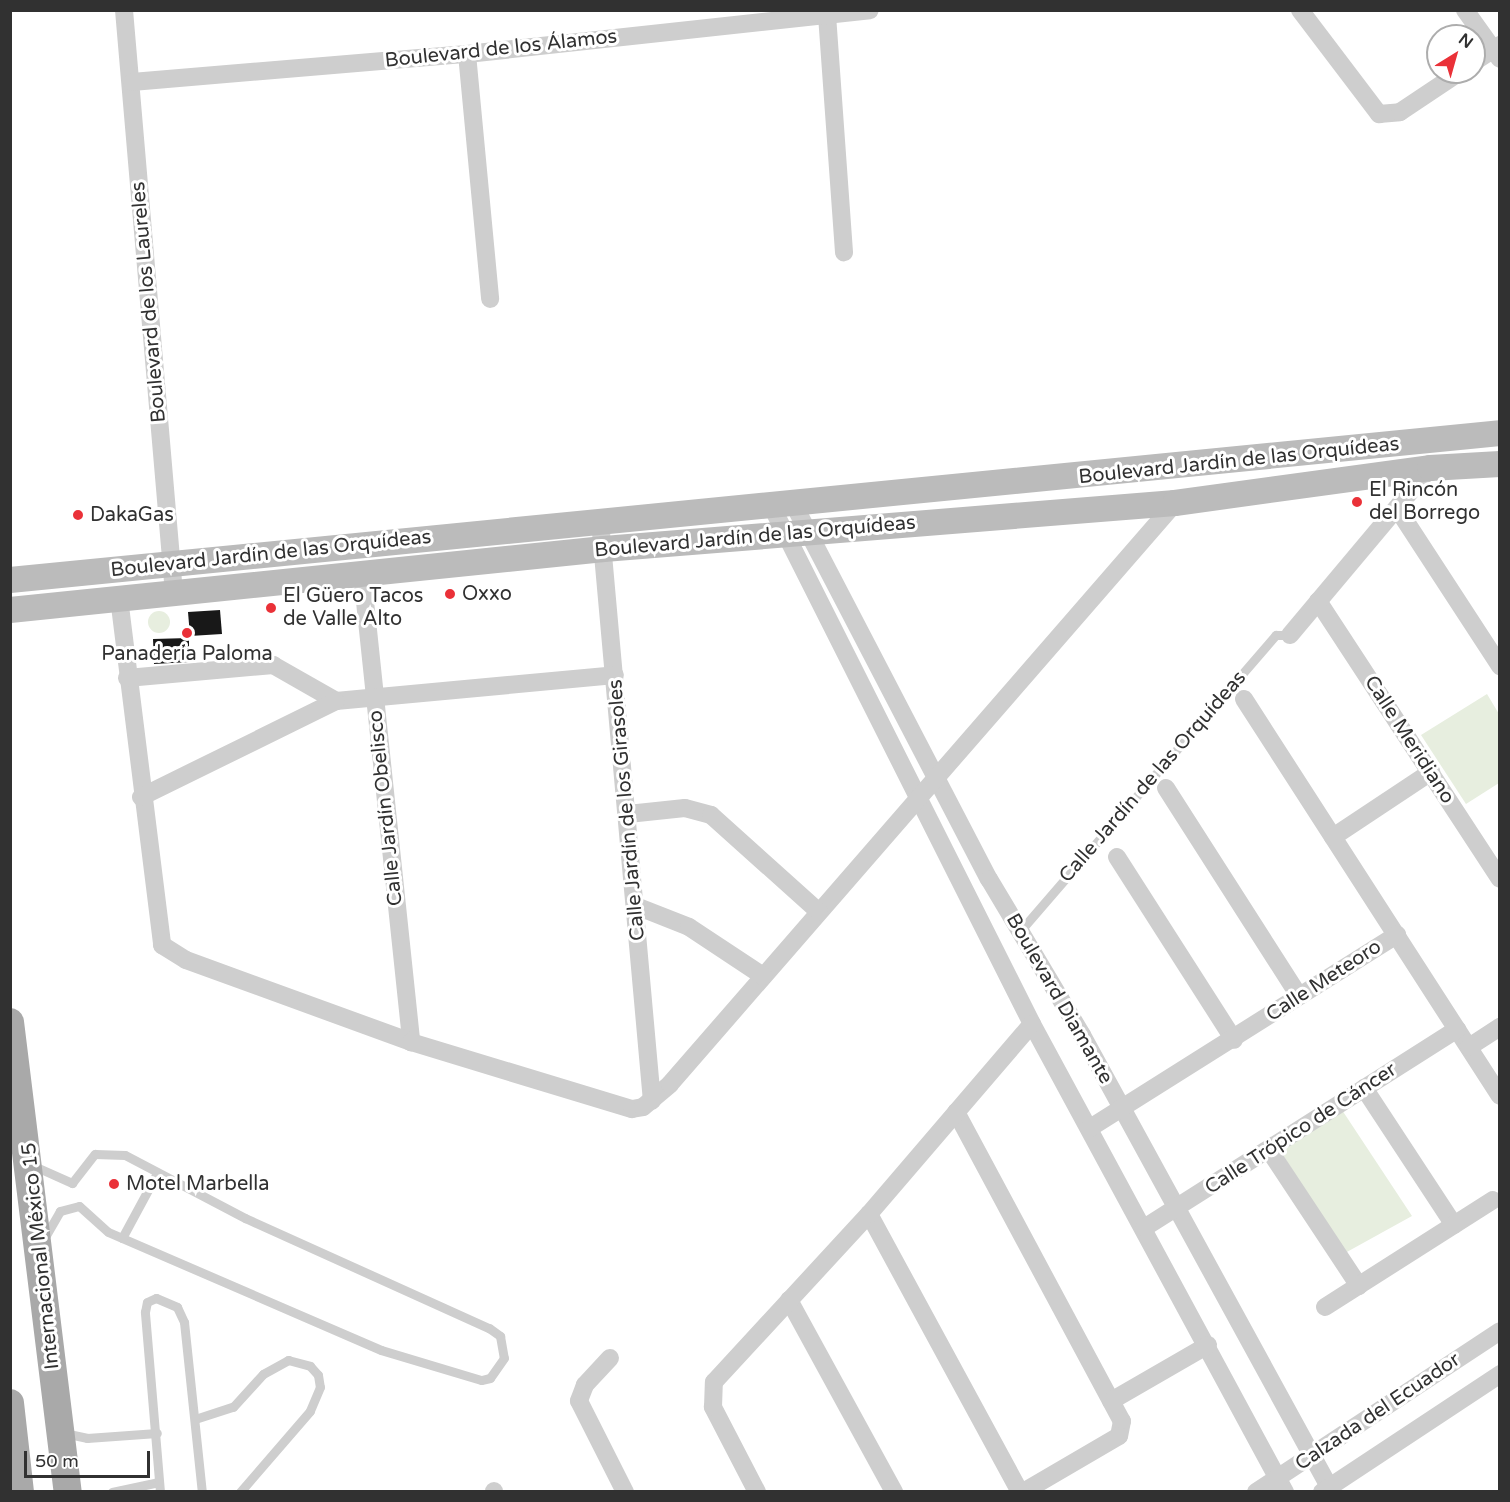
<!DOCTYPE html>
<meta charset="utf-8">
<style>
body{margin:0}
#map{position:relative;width:1510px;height:1502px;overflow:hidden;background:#fff;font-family:"Varela Round",sans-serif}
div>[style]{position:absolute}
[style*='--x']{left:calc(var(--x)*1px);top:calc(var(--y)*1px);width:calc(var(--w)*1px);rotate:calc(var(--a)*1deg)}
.green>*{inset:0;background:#e7eedf}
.round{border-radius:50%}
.building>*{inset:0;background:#181818}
.lane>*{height:9px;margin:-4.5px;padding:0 4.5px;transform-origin:4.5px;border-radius:4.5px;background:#cecece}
.street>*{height:18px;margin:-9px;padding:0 9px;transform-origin:9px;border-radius:9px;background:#cecece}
.secondary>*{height:26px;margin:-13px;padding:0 13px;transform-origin:13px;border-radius:13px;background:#bbb}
.primary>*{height:28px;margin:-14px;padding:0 14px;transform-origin:14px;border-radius:14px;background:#a9a9a9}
.dots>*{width:16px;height:16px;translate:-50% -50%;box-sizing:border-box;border:3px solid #fff;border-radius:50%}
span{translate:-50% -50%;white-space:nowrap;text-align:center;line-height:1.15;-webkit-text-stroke:6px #fff;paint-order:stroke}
.street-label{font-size:20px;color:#313131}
.poi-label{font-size:20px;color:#313131}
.left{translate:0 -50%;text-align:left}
.frame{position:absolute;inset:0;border:12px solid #313131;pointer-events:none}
.north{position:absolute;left:1426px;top:24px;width:60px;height:60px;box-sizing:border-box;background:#fff;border:2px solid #adadad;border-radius:50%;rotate:37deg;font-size:16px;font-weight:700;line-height:24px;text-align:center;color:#313131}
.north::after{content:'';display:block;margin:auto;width:21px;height:27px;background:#ea3138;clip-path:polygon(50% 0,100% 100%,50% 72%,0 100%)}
.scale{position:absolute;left:24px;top:1451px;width:126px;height:27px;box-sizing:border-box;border:3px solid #313131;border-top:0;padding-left:8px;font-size:18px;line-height:21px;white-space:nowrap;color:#313131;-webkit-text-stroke:4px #fff;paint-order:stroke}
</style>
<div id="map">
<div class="green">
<div class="round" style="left:148px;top:611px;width:22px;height:22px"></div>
<div style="clip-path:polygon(1487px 694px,1499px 714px,1499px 783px,1466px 804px,1421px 735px)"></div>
<div style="clip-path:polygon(1342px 1110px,1412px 1216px,1345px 1253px,1281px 1152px)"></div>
</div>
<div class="building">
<div style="clip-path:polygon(220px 610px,222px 634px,190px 636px,188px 612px)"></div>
<div style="clip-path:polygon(189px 638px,189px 662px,154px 664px,153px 639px)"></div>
</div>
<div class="lane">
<div style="--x:1021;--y:930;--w:390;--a:-49.2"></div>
<div style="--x:1276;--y:635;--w:14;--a:0"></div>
<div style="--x:34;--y:1166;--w:42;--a:24.1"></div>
<div style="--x:72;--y:1183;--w:37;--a:-52"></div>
<div style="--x:95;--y:1154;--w:30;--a:2"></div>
<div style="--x:125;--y:1155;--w:136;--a:27.7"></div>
<div style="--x:245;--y:1218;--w:268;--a:24.3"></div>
<div style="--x:489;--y:1328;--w:14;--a:36"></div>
<div style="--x:500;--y:1336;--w:22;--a:80"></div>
<div style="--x:504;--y:1358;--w:24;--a:125"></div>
<div style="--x:490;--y:1378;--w:9;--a:167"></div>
<div style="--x:481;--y:1380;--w:104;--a:-163.3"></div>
<div style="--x:381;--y:1350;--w:297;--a:-156.6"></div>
<div style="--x:108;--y:1232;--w:39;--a:-138"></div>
<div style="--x:79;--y:1206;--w:20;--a:165"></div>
<div style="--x:60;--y:1211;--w:28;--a:120"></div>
<div style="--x:122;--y:1238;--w:72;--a:-61.6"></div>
<div style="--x:195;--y:1419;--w:40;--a:-18"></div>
<div style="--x:233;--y:1407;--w:45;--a:-47.7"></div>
<div style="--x:263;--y:1374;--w:29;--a:-29"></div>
<div style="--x:288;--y:1360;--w:23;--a:15"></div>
<div style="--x:310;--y:1366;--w:12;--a:48"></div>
<div style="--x:318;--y:1375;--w:12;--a:81"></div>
<div style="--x:320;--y:1387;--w:26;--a:113"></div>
<div style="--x:310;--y:1411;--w:107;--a:130.8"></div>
<div style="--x:64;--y:1433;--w:24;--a:12"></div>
<div style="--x:87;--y:1438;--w:70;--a:-4.1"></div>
<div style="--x:112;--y:1492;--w:48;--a:-12"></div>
<div style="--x:160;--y:1492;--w:181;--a:-94.8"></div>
<div style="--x:145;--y:1312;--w:10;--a:-79"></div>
<div style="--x:147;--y:1302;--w:10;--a:-24"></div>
<div style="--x:156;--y:1298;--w:23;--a:23"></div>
<div style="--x:177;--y:1307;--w:17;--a:65"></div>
<div style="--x:184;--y:1322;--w:171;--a:84"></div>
</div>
<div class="street">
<div style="--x:124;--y:10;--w:585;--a:85.1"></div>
<div style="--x:1300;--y:10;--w:131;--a:52.8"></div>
<div style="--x:1379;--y:114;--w:21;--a:-5"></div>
<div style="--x:1400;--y:112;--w:72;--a:-33.7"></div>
<div style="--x:1465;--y:10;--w:60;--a:54.5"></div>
<div style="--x:827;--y:15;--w:238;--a:85.9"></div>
<div style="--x:467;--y:54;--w:246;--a:84.6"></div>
<div style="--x:1474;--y:62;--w:31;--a:-33"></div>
<div style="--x:132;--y:82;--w:336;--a:-4.8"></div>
<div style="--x:467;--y:54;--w:405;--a:-6.2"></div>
<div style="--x:793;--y:503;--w:424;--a:62.5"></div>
<div style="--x:989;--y:879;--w:182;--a:59.2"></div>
<div style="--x:1082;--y:1035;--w:521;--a:61.32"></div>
<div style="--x:771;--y:505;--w:581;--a:63.3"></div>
<div style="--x:1032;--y:1024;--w:532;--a:61.6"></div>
<div style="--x:1397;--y:508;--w:189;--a:56.9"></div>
<div style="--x:600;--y:521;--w:582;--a:84.88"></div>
<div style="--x:362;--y:573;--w:472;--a:84"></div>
<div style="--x:119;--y:598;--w:350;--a:82.9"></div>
<div style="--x:162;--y:945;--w:28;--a:32"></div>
<div style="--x:186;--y:960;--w:239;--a:20"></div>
<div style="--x:411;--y:1042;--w:231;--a:16.9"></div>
<div style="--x:632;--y:1109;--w:11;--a:-10"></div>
<div style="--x:643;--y:1107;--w:35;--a:-40"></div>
<div style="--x:670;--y:1084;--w:770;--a:-49"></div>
<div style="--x:1318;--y:601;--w:332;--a:56.8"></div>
<div style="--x:1290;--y:635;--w:218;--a:-50"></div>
<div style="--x:127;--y:678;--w:147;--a:-5.1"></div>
<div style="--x:273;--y:665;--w:73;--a:29.7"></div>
<div style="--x:336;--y:701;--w:280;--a:-5.3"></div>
<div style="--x:1244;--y:699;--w:472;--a:57.2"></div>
<div style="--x:1166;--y:788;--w:247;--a:57.4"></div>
<div style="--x:141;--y:797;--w:217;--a:-26.2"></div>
<div style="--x:628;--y:814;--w:57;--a:-6"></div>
<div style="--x:685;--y:808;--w:27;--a:15"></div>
<div style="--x:711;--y:815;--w:145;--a:41.9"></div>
<div style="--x:1333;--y:837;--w:118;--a:-33.6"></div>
<div style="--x:1117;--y:857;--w:217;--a:57.4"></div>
<div style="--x:636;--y:906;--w:57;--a:21.6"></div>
<div style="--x:689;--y:927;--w:89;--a:33.5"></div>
<div style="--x:1469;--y:1047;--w:37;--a:-33"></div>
<div style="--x:1364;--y:1088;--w:164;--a:56.7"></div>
<div style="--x:956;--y:1112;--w:351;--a:61.8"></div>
<div style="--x:1122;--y:1421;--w:15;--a:101"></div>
<div style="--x:1119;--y:1436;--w:111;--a:149.7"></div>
<div style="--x:1090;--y:1128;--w:363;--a:-32.2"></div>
<div style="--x:1269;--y:1150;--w:163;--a:56.5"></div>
<div style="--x:869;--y:1214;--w:316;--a:61.5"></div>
<div style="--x:1144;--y:1228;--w:371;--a:-32.4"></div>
<div style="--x:789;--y:1300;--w:219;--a:61.3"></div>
<div style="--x:1325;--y:1307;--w:199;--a:-32.5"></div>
<div style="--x:610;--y:1358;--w:37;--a:133"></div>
<div style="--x:585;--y:1385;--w:17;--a:111"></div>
<div style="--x:579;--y:1401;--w:102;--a:63.2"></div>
<div style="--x:1111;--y:1401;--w:112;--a:-30"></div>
<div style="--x:494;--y:1491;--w:1;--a:90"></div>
<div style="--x:757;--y:1492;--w:96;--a:-117.4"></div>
<div style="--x:713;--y:1407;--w:25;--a:-88"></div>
<div style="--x:714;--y:1382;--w:229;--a:-47.3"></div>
<div style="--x:869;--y:1214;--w:250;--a:-49.4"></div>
<div style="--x:1256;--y:1492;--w:292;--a:-33.4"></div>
<div style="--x:1322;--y:1492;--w:214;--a:-33.5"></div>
</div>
<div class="secondary">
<div style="--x:10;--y:580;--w:1497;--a:-5.63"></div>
<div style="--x:10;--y:610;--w:597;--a:-5.86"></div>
<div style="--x:604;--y:549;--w:573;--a:-4.61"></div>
<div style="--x:1175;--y:503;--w:257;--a:-7.8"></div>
<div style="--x:1430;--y:468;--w:70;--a:-3.3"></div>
</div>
<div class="primary">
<div style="--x:10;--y:1022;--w:474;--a:83"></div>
<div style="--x:10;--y:1403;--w:90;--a:83.6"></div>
</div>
<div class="dots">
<div style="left:1357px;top:502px;background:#ea3138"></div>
<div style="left:78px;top:515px;background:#ea3138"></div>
<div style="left:450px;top:594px;background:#ea3138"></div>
<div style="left:271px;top:608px;background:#ea3138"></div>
<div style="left:187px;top:633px;background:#ea3138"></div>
<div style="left:114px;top:1184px;background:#ea3138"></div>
</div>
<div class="street-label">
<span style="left:501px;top:49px;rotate:-6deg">Boulevard de los Álamos</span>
<span style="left:149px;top:302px;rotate:-95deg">Boulevard de los Laureles</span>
<span style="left:1239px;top:461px;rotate:-6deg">Boulevard Jardín de las Orquídeas</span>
<span style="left:755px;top:537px;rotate:-5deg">Boulevard Jardín de las Orquídeas</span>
<span style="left:271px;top:554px;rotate:-6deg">Boulevard Jardín de las Orquídeas</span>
<span style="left:1409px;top:740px;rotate:57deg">Calle Meridiano</span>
<span style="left:1153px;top:777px;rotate:-49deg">Calle Jardín de las Orquídeas</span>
<span style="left:386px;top:808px;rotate:-96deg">Calle Jardín Obelisco</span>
<span style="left:627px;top:810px;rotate:-95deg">Calle Jardín de los Girasoles</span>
<span style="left:1324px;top:981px;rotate:-33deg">Calle Meteoro</span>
<span style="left:1059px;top:999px;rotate:60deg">Boulevard Diamante</span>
<span style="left:1301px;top:1129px;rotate:-33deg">Calle Trópico de Cáncer</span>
<span style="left:41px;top:1256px;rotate:-96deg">Internacional México 15</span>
<span style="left:1378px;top:1412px;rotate:-34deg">Calzada del Ecuador</span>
</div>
<div class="poi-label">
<span class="left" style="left:1369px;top:502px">El Rincón<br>del Borrego</span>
<span class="left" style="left:90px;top:515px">DakaGas</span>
<span class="left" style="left:462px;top:594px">Oxxo</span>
<span class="left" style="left:283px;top:608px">El Güero Tacos<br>de Valle Alto</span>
<span style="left:187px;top:654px">Panadería Paloma</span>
<span class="left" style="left:126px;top:1184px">Motel Marbella</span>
</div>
<div class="frame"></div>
<div class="north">N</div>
<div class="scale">50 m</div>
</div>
